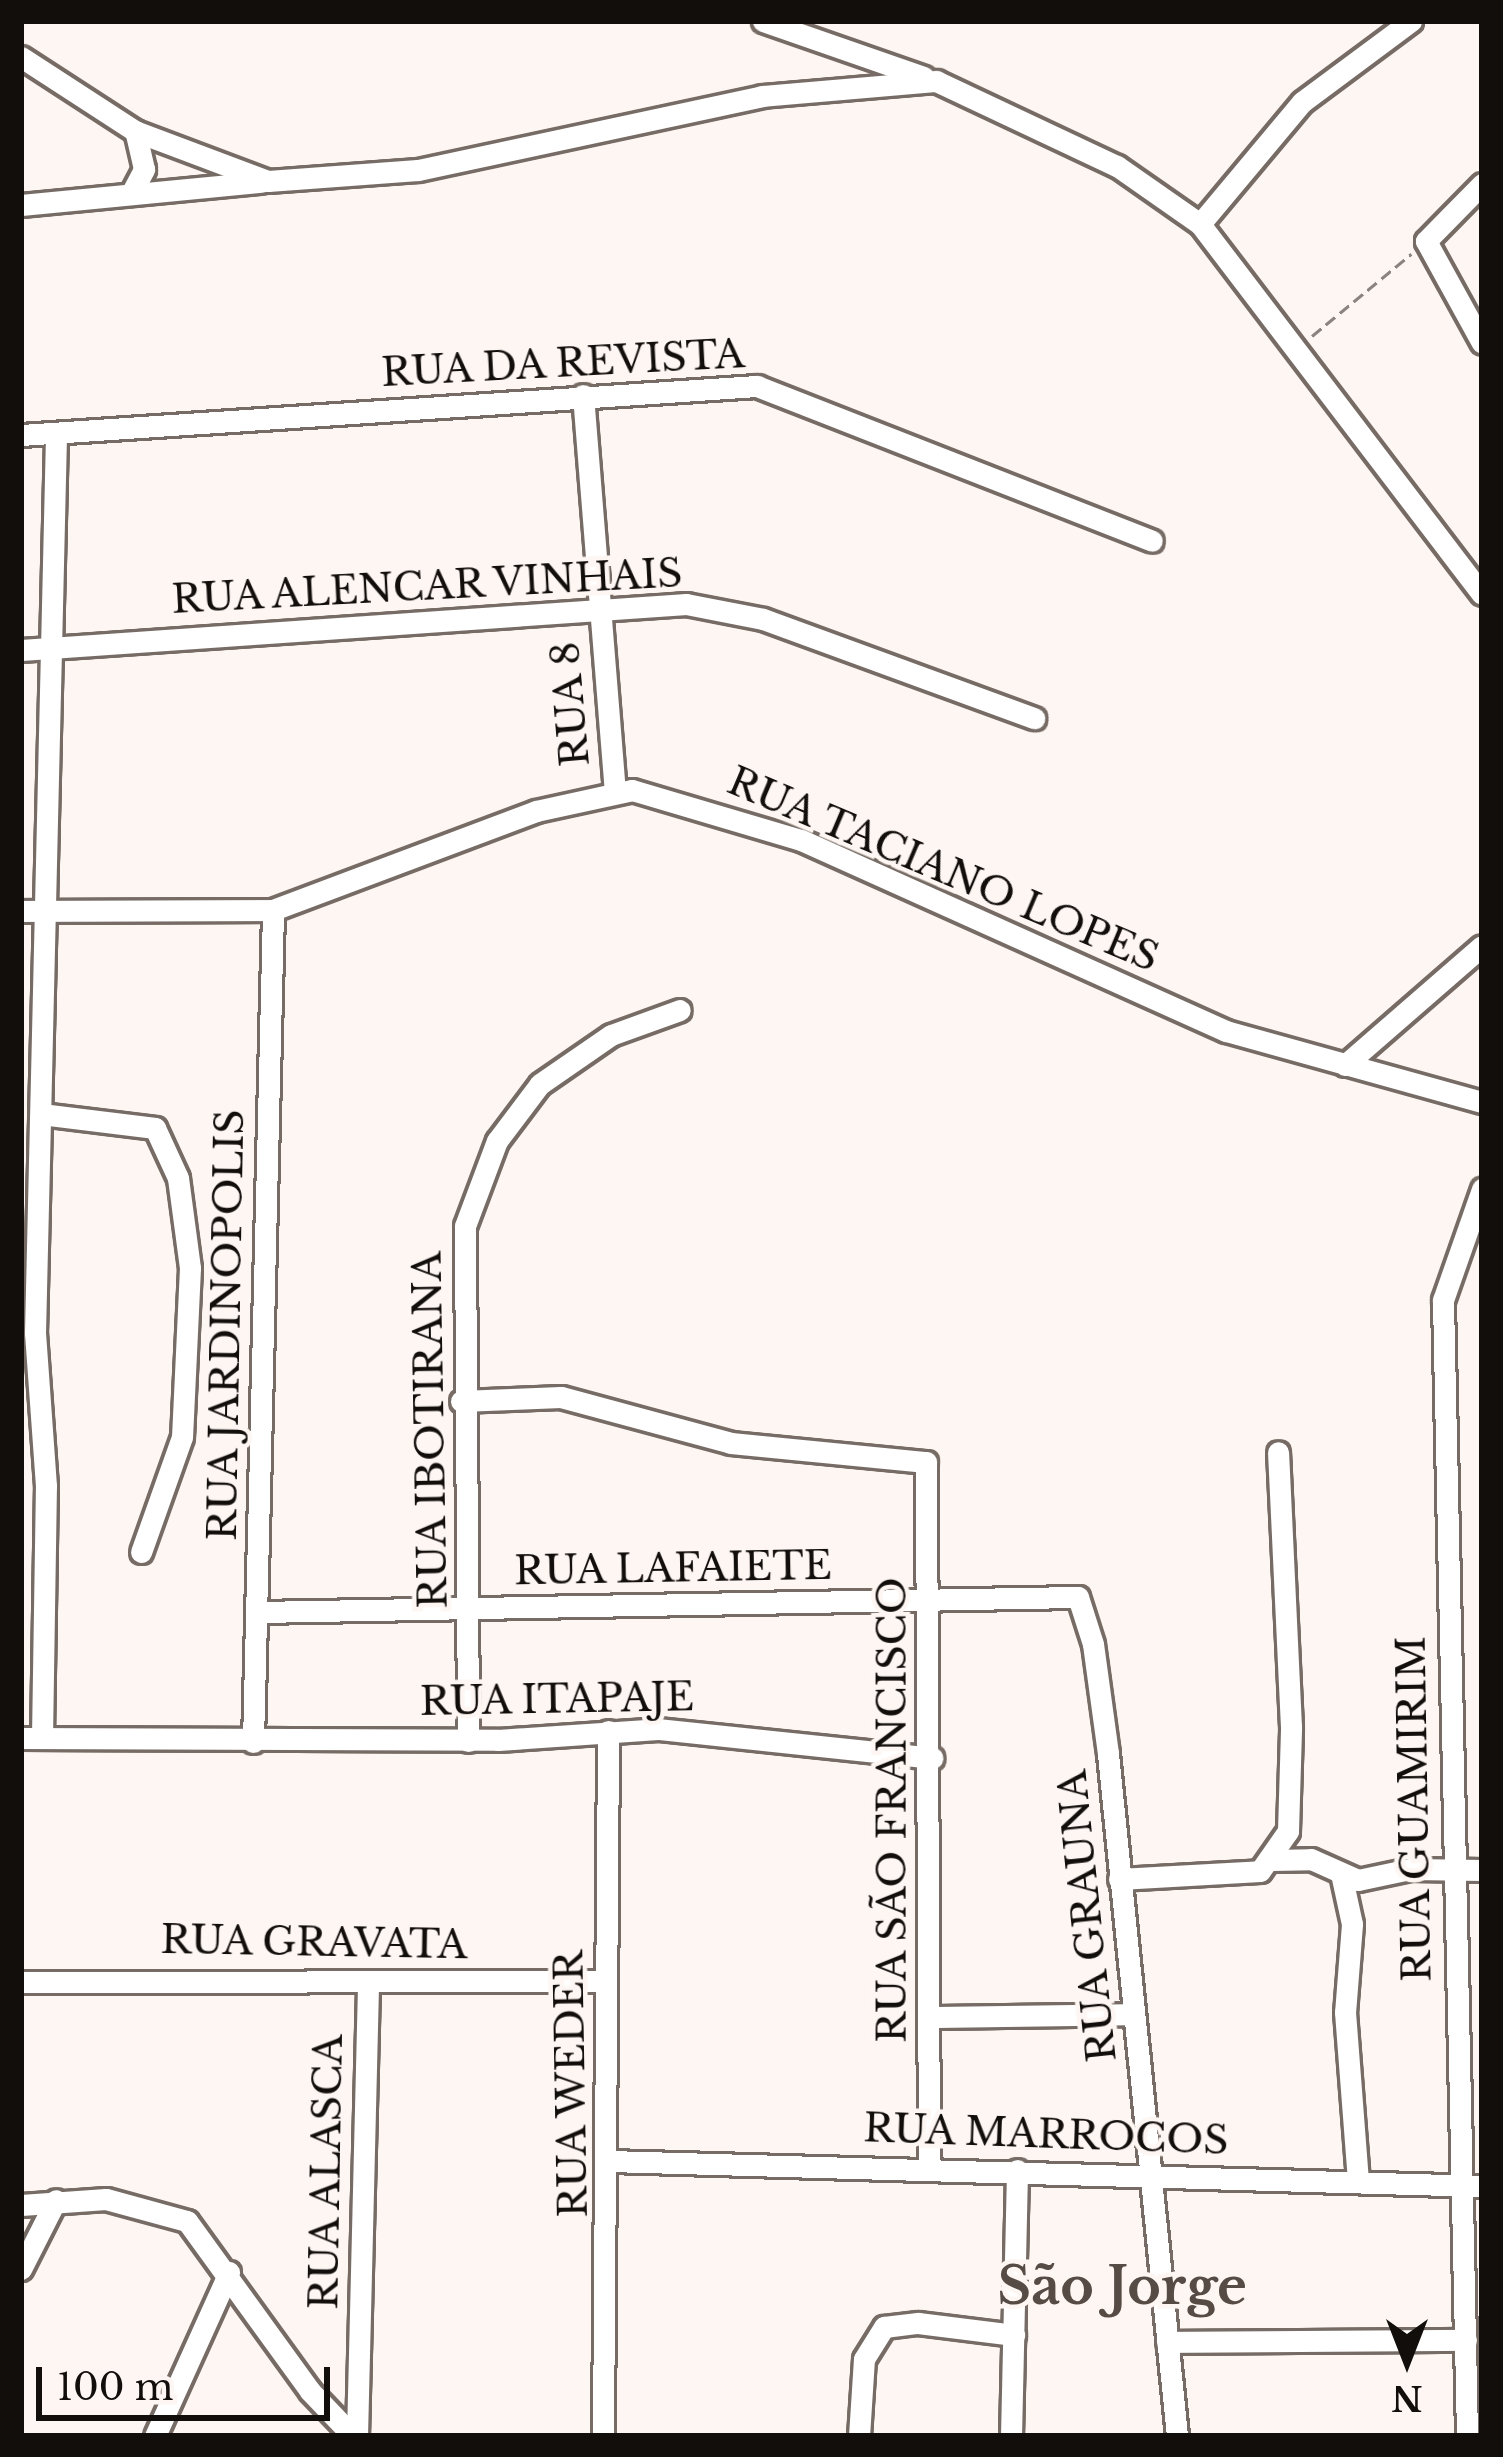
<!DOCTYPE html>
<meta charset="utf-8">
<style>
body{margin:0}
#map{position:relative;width:1503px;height:2457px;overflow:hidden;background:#fef6f2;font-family:"Libre Baskerville",serif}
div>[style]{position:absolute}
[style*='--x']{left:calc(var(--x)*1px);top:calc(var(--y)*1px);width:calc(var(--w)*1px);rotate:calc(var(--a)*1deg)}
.path>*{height:3px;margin-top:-1.5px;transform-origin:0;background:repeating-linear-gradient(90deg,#8a8481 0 12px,transparent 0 18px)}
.roads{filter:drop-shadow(3px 0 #776c65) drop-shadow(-3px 0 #776c65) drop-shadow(0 3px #776c65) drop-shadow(0 -3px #776c65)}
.minor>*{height:21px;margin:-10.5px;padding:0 10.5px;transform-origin:10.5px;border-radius:10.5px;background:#fff}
span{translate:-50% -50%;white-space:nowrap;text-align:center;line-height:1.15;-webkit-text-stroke:9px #fef6f2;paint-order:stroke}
.street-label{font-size:39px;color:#120e0c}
.district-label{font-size:51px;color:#564c45;font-weight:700}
.frame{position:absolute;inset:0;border:24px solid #120e0c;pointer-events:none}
.north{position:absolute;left:1347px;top:2301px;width:120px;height:120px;-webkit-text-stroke:9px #fef6f2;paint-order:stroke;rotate:180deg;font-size:33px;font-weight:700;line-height:48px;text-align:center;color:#120e0c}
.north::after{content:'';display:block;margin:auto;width:42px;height:54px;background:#120e0c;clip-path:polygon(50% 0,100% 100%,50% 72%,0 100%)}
.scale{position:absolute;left:36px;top:2367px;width:294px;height:54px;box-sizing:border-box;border:6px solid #120e0c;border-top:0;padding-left:15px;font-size:36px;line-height:42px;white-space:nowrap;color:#120e0c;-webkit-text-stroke:9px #fef6f2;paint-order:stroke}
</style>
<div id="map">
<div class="path">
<div style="--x:1312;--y:336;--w:129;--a:-39.6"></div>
</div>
<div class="roads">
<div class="minor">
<div style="--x:763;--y:21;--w:170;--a:19.2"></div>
<div style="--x:21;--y:57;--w:136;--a:33"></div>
<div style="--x:135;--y:131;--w:142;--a:20.6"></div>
<div style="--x:268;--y:181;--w:150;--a:-4.2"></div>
<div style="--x:418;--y:170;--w:352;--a:-12.1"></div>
<div style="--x:762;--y:96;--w:175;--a:-4.9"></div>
<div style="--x:936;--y:81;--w:200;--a:25.2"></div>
<div style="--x:1117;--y:166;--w:101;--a:34.9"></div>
<div style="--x:1200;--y:224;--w:465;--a:52.7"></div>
<div style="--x:1482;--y:184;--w:80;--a:134.5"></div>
<div style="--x:1426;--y:241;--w:116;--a:61.2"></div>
<div style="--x:132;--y:192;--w:26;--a:-62"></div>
<div style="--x:144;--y:169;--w:39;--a:-103"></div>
<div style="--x:21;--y:205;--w:241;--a:-5.5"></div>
<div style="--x:1200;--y:224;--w:159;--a:-50.1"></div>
<div style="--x:1302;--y:102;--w:136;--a:-36.6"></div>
<div style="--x:583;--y:395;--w:397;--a:85.4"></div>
<div style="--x:21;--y:435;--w:738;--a:-3.81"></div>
<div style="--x:757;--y:386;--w:424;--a:21.4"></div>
<div style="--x:21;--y:650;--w:667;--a:-3.96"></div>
<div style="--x:686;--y:604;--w:78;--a:11"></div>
<div style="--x:763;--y:619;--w:289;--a:20.1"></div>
<div style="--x:21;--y:911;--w:252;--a:-0.2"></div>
<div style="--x:273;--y:910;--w:281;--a:-20.6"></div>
<div style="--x:536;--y:811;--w:98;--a:-12.3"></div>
<div style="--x:632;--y:790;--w:176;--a:16.5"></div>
<div style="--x:801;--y:840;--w:466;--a:24.2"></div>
<div style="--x:1226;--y:1031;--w:266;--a:15.5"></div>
<div style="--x:1345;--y:1065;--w:181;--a:-41"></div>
<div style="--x:41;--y:1114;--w:115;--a:7"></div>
<div style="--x:155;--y:1128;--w:55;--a:65.3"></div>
<div style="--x:178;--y:1178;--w:91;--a:82.4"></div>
<div style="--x:190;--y:1268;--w:169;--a:92.7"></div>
<div style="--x:182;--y:1437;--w:122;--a:109.6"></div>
<div style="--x:461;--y:1401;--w:100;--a:-2.3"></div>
<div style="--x:561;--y:1397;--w:176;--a:15.1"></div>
<div style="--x:731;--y:1443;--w:196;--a:5.6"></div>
<div style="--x:926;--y:1462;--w:705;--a:89.76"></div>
<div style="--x:258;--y:1612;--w:820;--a:-1.05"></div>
<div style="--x:1078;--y:1597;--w:49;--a:72.3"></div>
<div style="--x:1093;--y:1644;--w:111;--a:82.2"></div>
<div style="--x:1108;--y:1754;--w:685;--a:84.22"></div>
<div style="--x:21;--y:1738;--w:477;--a:0.2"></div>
<div style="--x:498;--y:1740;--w:160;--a:-3.9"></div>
<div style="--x:658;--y:1729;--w:276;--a:6"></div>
<div style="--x:42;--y:1738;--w:252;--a:-89.1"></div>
<div style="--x:46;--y:1486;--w:153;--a:-94.1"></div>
<div style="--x:35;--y:1333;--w:900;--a:-88.66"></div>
<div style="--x:468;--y:1741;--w:515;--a:-90.33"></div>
<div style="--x:465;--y:1226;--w:91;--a:-69.4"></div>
<div style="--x:497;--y:1141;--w:71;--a:-53"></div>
<div style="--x:540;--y:1084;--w:86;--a:-34.6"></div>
<div style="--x:611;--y:1035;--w:73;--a:-19.9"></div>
<div style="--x:253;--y:1742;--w:832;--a:-88.62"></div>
<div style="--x:1272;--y:1860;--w:39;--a:-1"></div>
<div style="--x:1311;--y:1859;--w:51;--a:24.1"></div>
<div style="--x:1358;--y:1880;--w:53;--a:-11.9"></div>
<div style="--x:1410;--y:1869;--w:72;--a:0.8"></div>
<div style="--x:1342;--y:1878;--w:47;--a:77.7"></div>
<div style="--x:1352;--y:1924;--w:88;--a:94.5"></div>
<div style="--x:1345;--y:2012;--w:169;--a:85.6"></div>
<div style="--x:1119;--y:1879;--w:141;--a:-3.2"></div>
<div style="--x:1260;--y:1871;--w:49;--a:-55"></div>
<div style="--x:1288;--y:1831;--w:104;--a:-88.3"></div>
<div style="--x:1291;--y:1727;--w:275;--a:-92.7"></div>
<div style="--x:21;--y:1982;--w:585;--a:-0.1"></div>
<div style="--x:929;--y:2017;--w:204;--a:-0.8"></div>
<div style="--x:609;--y:2161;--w:873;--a:1.64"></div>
<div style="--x:21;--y:2205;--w:85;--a:-4"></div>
<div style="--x:106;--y:2199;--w:84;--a:15.2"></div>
<div style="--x:187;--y:2221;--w:210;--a:54.1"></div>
<div style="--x:310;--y:2391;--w:62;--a:46.3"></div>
<div style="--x:21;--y:2269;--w:77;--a:-63.1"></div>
<div style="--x:1167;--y:2342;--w:299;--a:-0.4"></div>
<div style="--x:155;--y:2436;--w:180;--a:-65.7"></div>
<div style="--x:357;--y:2436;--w:455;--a:-88.6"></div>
<div style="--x:603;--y:2436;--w:705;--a:-89.59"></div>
<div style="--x:859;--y:2436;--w:77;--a:-86.3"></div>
<div style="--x:864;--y:2359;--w:38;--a:-58"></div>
<div style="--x:884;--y:2327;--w:34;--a:-7"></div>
<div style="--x:918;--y:2323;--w:97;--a:7.1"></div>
<div style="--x:1011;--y:2436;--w:266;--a:-88.7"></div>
<div style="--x:1467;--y:2436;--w:1136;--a:-91.21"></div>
<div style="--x:1443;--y:1300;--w:118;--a:-70.6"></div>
</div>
</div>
<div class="street-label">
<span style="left:563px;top:364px;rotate:-3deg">RUA DA REVISTA</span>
<span style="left:427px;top:587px;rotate:-3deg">RUA ALENCAR VINHAIS</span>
<span style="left:571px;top:704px;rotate:-95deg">RUA 8</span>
<span style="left:943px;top:870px;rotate:23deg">RUA TACIANO LOPES</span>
<span style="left:227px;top:1325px;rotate:-89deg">RUA JARDINOPOLIS</span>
<span style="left:431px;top:1430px;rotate:-91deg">RUA IBOTIRANA</span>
<span style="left:673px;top:1569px;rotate:-1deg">RUA LAFAIETE</span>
<span style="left:557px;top:1700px;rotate:-1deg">RUA ITAPAJE</span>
<span style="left:1415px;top:1809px;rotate:-91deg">RUA GUAMIRIM</span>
<span style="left:893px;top:1810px;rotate:-90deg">RUA SÃO FRANCISCO</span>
<span style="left:1088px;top:1916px;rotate:-96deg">RUA GRAUNA</span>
<span style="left:314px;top:1943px;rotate:1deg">RUA GRAVATA</span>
<span style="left:572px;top:2084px;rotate:-91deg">RUA WEDER</span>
<span style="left:1046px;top:2135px;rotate:2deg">RUA MARROCOS</span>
<span style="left:327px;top:2172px;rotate:-89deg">RUA ALASCA</span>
</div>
<div class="district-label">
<span style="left:1122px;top:2287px">São Jorge</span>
</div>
<div class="frame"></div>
<div class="north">N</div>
<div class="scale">100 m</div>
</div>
